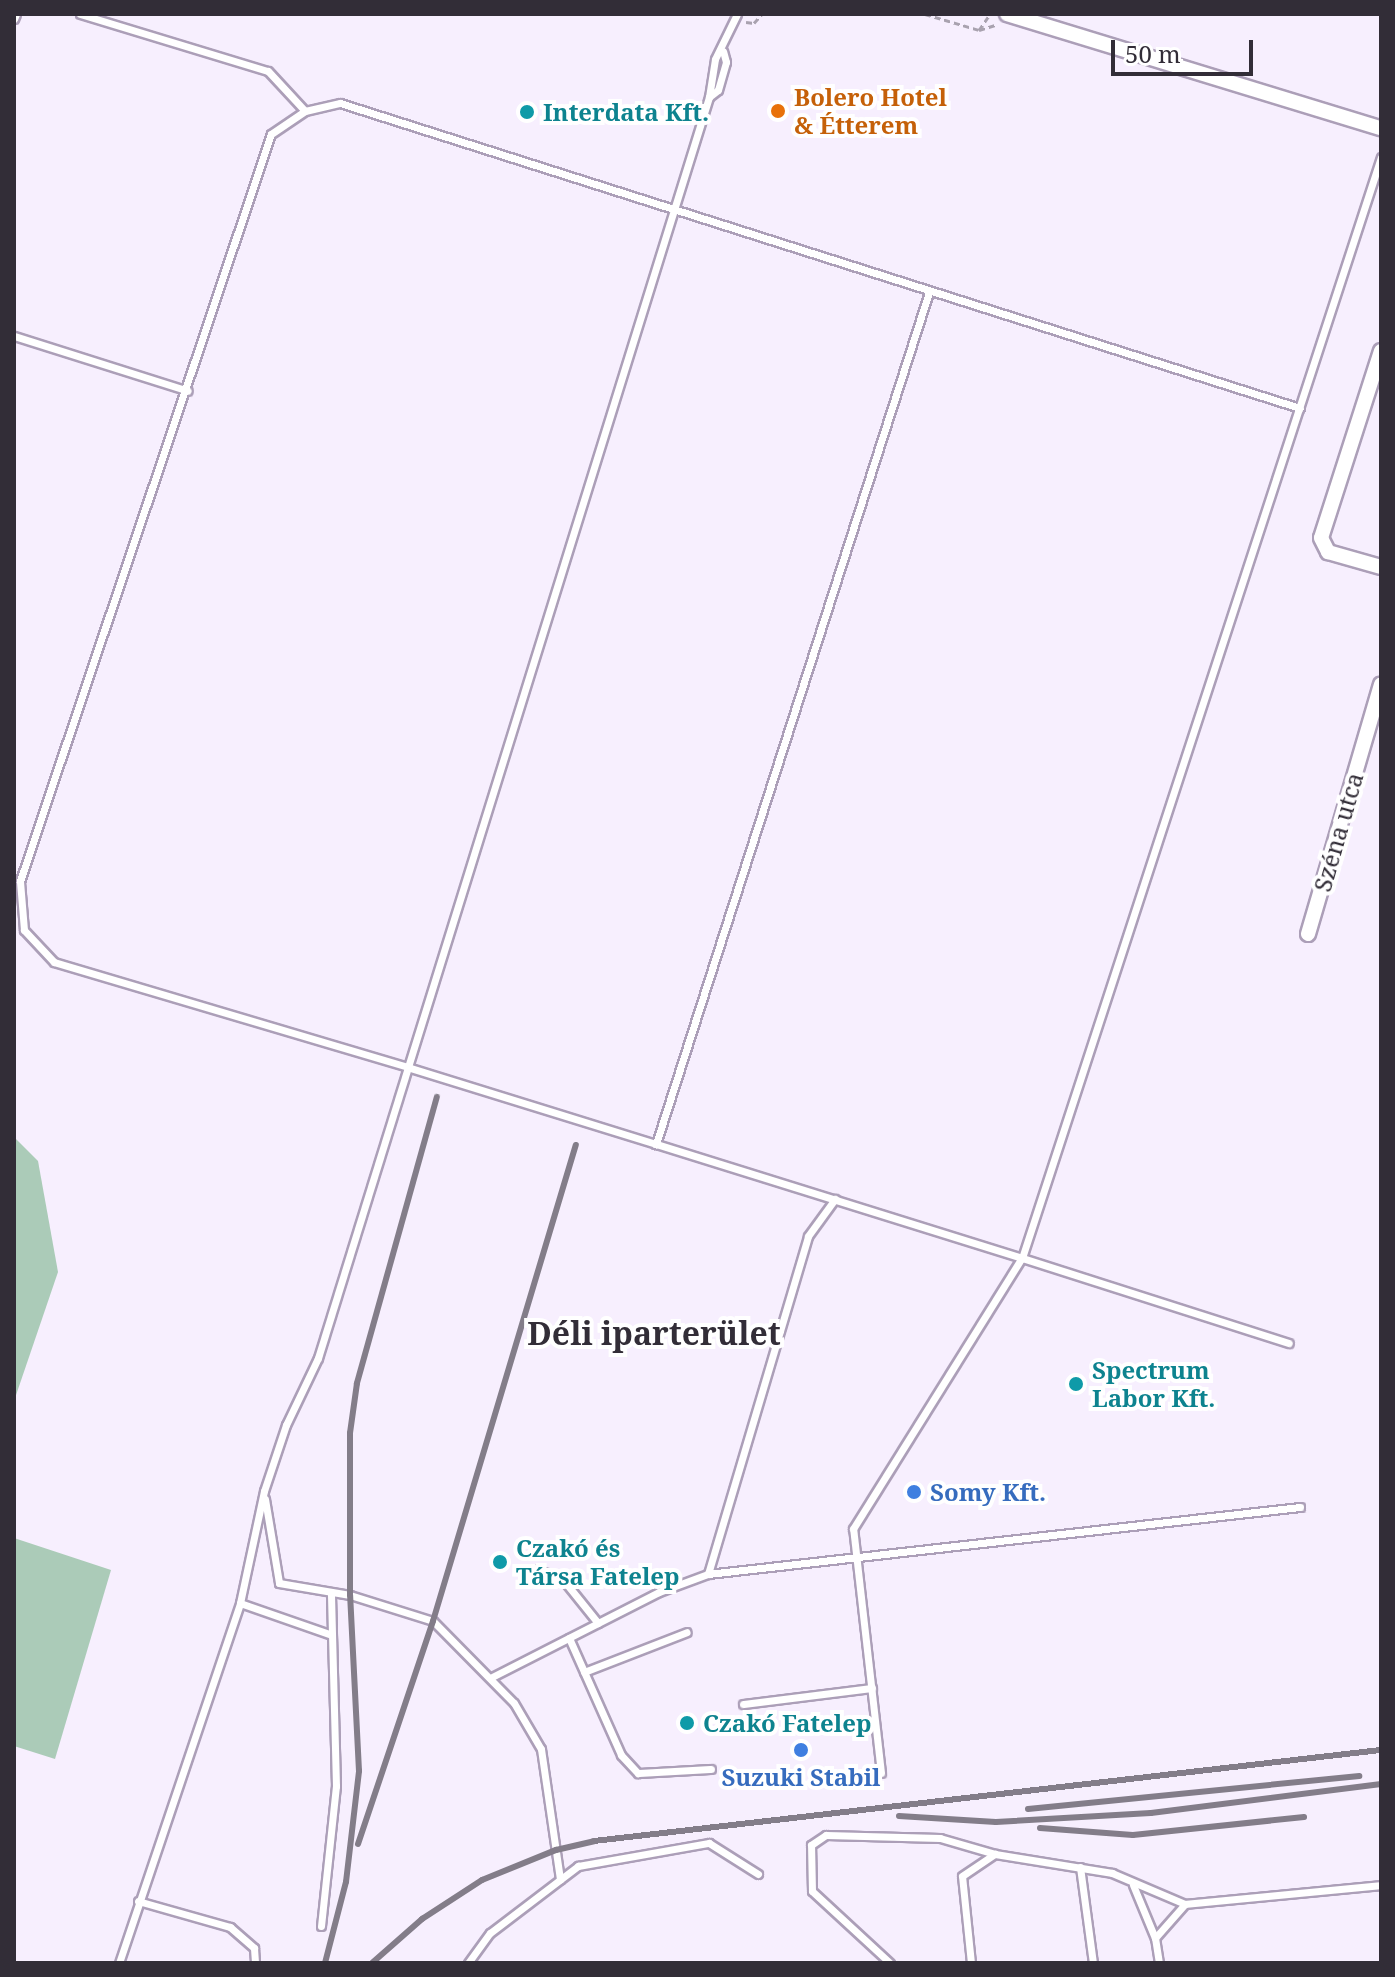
<!DOCTYPE html>
<meta charset="utf-8">
<style>
body{margin:0}
#map{position:relative;width:1395px;height:1977px;overflow:hidden;background:#f7effe;font-family:"Noto Serif",serif}
div>[style]{position:absolute}
[style*='--x']{left:calc(var(--x)*1px);top:calc(var(--y)*1px);width:calc(var(--w)*1px);rotate:calc(var(--a)*1deg)}
.green>*{inset:0;background:#abcbb8}
.path>*{height:3px;margin-top:-1.5px;transform-origin:0;background:repeating-linear-gradient(90deg,#a9a2af 0 6px,transparent 0 10px)}
.roads{filter:drop-shadow(2px 0 #ac9fb8) drop-shadow(-2px 0 #ac9fb8) drop-shadow(0 2px #ac9fb8) drop-shadow(0 -2px #ac9fb8)}
.service>*{height:7px;margin:-3.5px;padding:0 3.5px;transform-origin:3.5px;border-radius:3.5px;background:#fff}
.minor>*{height:14px;margin:-7px;padding:0 7px;transform-origin:7px;border-radius:7px;background:#fff}
.rail>*{height:6px;margin:-3px;padding:0 3px;transform-origin:3px;border-radius:3px;background:#837d89}
.dots>*{width:22px;height:22px;translate:-50% -50%;box-sizing:border-box;border:4px solid #fff;border-radius:50%}
span{translate:-50% -50%;white-space:nowrap;text-align:center;line-height:1.15;-webkit-text-stroke:8px #fff;paint-order:stroke}
.food-label{font-size:24px;color:#c56008;font-weight:700}
.left{translate:0 -50%;text-align:left}
.culture-label{font-size:24px;color:#0d838f;font-weight:700}
.street-label{font-size:24px;color:#322d37}
.shop-label{font-size:24px;color:#366cbe;font-weight:700}
.district-label{font-size:32px;color:#322d37;font-weight:700}
.frame{position:absolute;inset:0;border:16px solid #322d37;pointer-events:none}
.scale{position:absolute;left:1111px;top:40px;width:142px;height:36px;box-sizing:border-box;border:4px solid #322d37;border-top:0;padding-left:10px;font-size:24px;line-height:28px;white-space:nowrap;color:#322d37;-webkit-text-stroke:6px #fff;paint-order:stroke}
</style>
<div id="map">
<div class="green">
<div style="clip-path:polygon(14px 1137px,38px 1161px,58px 1272px,14px 1401px)"></div>
<div style="clip-path:polygon(14px 1538px,111px 1570px,55px 1759px,14px 1746px)"></div>
</div>
<div class="path">
<div style="--x:925;--y:14;--w:56;--a:16.5"></div>
<div style="--x:979;--y:30;--w:17;--a:-17"></div>
<div style="--x:746;--y:22;--w:8;--a:7"></div>
<div style="--x:754;--y:23;--w:12;--a:-48"></div>
<div style="--x:979;--y:30;--w:19;--a:-55"></div>
</div>
<div class="roads">
<div class="service">
<div style="--x:80;--y:14;--w:196;--a:16.9"></div>
<div style="--x:268;--y:71;--w:54;--a:47.2"></div>
<div style="--x:14;--y:19;--w:5;--a:-68"></div>
<div style="--x:709;--y:97;--w:11;--a:-38"></div>
<div style="--x:718;--y:90;--w:29;--a:-74"></div>
<div style="--x:726;--y:62;--w:11;--a:-105"></div>
<div style="--x:929;--y:292;--w:895;--a:107.77"></div>
<div style="--x:656;--y:1144;--w:383;--a:17.3"></div>
<div style="--x:1022;--y:1258;--w:1158;--a:-71.94"></div>
<div style="--x:14;--y:336;--w:182;--a:17.5"></div>
<div style="--x:656;--y:1144;--w:260;--a:-162.8"></div>
<div style="--x:408;--y:1067;--w:1016;--a:-72.76"></div>
<div style="--x:709;--y:97;--w:38;--a:-81"></div>
<div style="--x:715;--y:59;--w:50;--a:-63.9"></div>
<div style="--x:265;--y:1499;--w:85;--a:80.5"></div>
<div style="--x:279;--y:1583;--w:72;--a:9.6"></div>
<div style="--x:350;--y:1595;--w:87;--a:17.4"></div>
<div style="--x:433;--y:1621;--w:115;--a:45.4"></div>
<div style="--x:514;--y:1703;--w:53;--a:59.6"></div>
<div style="--x:541;--y:1749;--w:132;--a:81.7"></div>
<div style="--x:532;--y:1569;--w:30;--a:15"></div>
<div style="--x:561;--y:1577;--w:59;--a:51.2"></div>
<div style="--x:708;--y:1574;--w:352;--a:-73.5"></div>
<div style="--x:808;--y:1236;--w:46;--a:-53.9"></div>
<div style="--x:240;--y:1603;--w:97;--a:19.2"></div>
<div style="--x:569;--y:1638;--w:128;--a:66"></div>
<div style="--x:621;--y:1755;--w:25;--a:47"></div>
<div style="--x:638;--y:1773;--w:73;--a:-3.1"></div>
<div style="--x:584;--y:1672;--w:110;--a:-21.2"></div>
<div style="--x:492;--y:1677;--w:187;--a:-27"></div>
<div style="--x:659;--y:1592;--w:52;--a:-20.2"></div>
<div style="--x:708;--y:1574;--w:596;--a:-6.46"></div>
<div style="--x:743;--y:1704;--w:130;--a:-7.1"></div>
<div style="--x:881;--y:1773;--w:246;--a:-96.5"></div>
<div style="--x:853;--y:1529;--w:319;--a:-58.1"></div>
<div style="--x:1022;--y:1258;--w:280;--a:17.7"></div>
<div style="--x:1080;--y:1867;--w:97;--a:82.3"></div>
<div style="--x:1133;--y:1885;--w:57;--a:67.5"></div>
<div style="--x:138;--y:1901;--w:96;--a:15.8"></div>
<div style="--x:230;--y:1927;--w:32;--a:41"></div>
<div style="--x:254;--y:1948;--w:15;--a:86"></div>
<div style="--x:321;--y:1926;--w:141;--a:-83.9"></div>
<div style="--x:336;--y:1786;--w:193;--a:-91.5"></div>
<div style="--x:119;--y:1963;--w:380;--a:-71.4"></div>
<div style="--x:240;--y:1603;--w:115;--a:-77.9"></div>
<div style="--x:264;--y:1491;--w:70;--a:-71.6"></div>
<div style="--x:286;--y:1425;--w:74;--a:-64.5"></div>
<div style="--x:318;--y:1358;--w:305;--a:-72.8"></div>
<div style="--x:408;--y:1067;--w:369;--a:-163.5"></div>
<div style="--x:54;--y:962;--w:44;--a:-133.2"></div>
<div style="--x:24;--y:930;--w:49;--a:-94.7"></div>
<div style="--x:20;--y:881;--w:788;--a:-71.43"></div>
<div style="--x:271;--y:134;--w:41;--a:-34.1"></div>
<div style="--x:305;--y:111;--w:36;--a:-13"></div>
<div style="--x:340;--y:103;--w:1007;--a:17.63"></div>
<div style="--x:468;--y:1963;--w:37;--a:-54"></div>
<div style="--x:490;--y:1933;--w:111;--a:-37.3"></div>
<div style="--x:578;--y:1866;--w:133;--a:-10"></div>
<div style="--x:709;--y:1843;--w:58;--a:32.3"></div>
<div style="--x:890;--y:1963;--w:106;--a:-137.3"></div>
<div style="--x:812;--y:1891;--w:46;--a:-91.2"></div>
<div style="--x:811;--y:1845;--w:18;--a:-34"></div>
<div style="--x:826;--y:1835;--w:114;--a:1.5"></div>
<div style="--x:940;--y:1838;--w:57;--a:16.2"></div>
<div style="--x:995;--y:1854;--w:119;--a:9.2"></div>
<div style="--x:1112;--y:1873;--w:79;--a:23"></div>
<div style="--x:971;--y:1963;--w:87;--a:-95.9"></div>
<div style="--x:962;--y:1876;--w:40;--a:-34"></div>
<div style="--x:1159;--y:1963;--w:25;--a:-99"></div>
<div style="--x:1155;--y:1938;--w:45;--a:-48.6"></div>
<div style="--x:1185;--y:1904;--w:197;--a:-5.5"></div>
</div>
<div class="minor">
<div style="--x:1007;--y:14;--w:391;--a:17"></div>
<div style="--x:1381;--y:351;--w:196;--a:107.8"></div>
<div style="--x:1321;--y:538;--w:16;--a:63"></div>
<div style="--x:1328;--y:552;--w:55;--a:15.8"></div>
<div style="--x:1308;--y:934;--w:260;--a:-73.7"></div>
</div>
</div>
<div class="rail">
<div style="--x:1028;--y:1809;--w:333;--a:-5.7"></div>
<div style="--x:899;--y:1816;--w:97;--a:3.5"></div>
<div style="--x:996;--y:1822;--w:155;--a:-3.3"></div>
<div style="--x:1151;--y:1813;--w:232;--a:-7.2"></div>
<div style="--x:1040;--y:1828;--w:93;--a:4.3"></div>
<div style="--x:1133;--y:1835;--w:172;--a:-6"></div>
<div style="--x:358;--y:1844;--w:235;--a:-71.4"></div>
<div style="--x:433;--y:1621;--w:497;--a:-73.3"></div>
<div style="--x:325;--y:1963;--w:84;--a:-75.5"></div>
<div style="--x:346;--y:1882;--w:112;--a:-83.3"></div>
<div style="--x:359;--y:1771;--w:176;--a:-92.9"></div>
<div style="--x:350;--y:1595;--w:162;--a:-90"></div>
<div style="--x:350;--y:1433;--w:50;--a:-82"></div>
<div style="--x:357;--y:1383;--w:297;--a:-74.4"></div>
<div style="--x:372;--y:1963;--w:67;--a:-41.3"></div>
<div style="--x:422;--y:1919;--w:72;--a:-33"></div>
<div style="--x:482;--y:1880;--w:80;--a:-22.1"></div>
<div style="--x:556;--y:1850;--w:39;--a:-13"></div>
<div style="--x:594;--y:1841;--w:792;--a:-6.6"></div>
</div>
<div class="dots">
<div style="left:778px;top:111px;background:#e8710a"></div>
<div style="left:527px;top:112px;background:#0f9aa8"></div>
<div style="left:1076px;top:1384px;background:#0f9aa8"></div>
<div style="left:914px;top:1492px;background:#3f7fe0"></div>
<div style="left:500px;top:1562px;background:#0f9aa8"></div>
<div style="left:687px;top:1723px;background:#0f9aa8"></div>
<div style="left:801px;top:1750px;background:#3f7fe0"></div>
</div>
<div class="food-label">
<span class="left" style="left:794px;top:111px">Bolero Hotel<br>&amp; Étterem</span>
</div>
<div class="culture-label">
<span class="left" style="left:543px;top:112px">Interdata Kft.</span>
<span class="left" style="left:1092px;top:1384px">Spectrum<br>Labor Kft.</span>
<span class="left" style="left:516px;top:1562px">Czakó és<br>Társa Fatelep</span>
<span class="left" style="left:703px;top:1723px">Czakó Fatelep</span>
</div>
<div class="street-label">
<span style="left:1338px;top:832px;rotate:-74deg">Széna utca</span>
</div>
<div class="shop-label">
<span class="left" style="left:930px;top:1492px">Somy Kft.</span>
<span style="left:801px;top:1777px">Suzuki Stabil</span>
</div>
<div class="district-label">
<span style="left:654px;top:1333px">Déli iparterület</span>
</div>
<div class="frame"></div>
<div class="scale">50 m</div>
</div>
